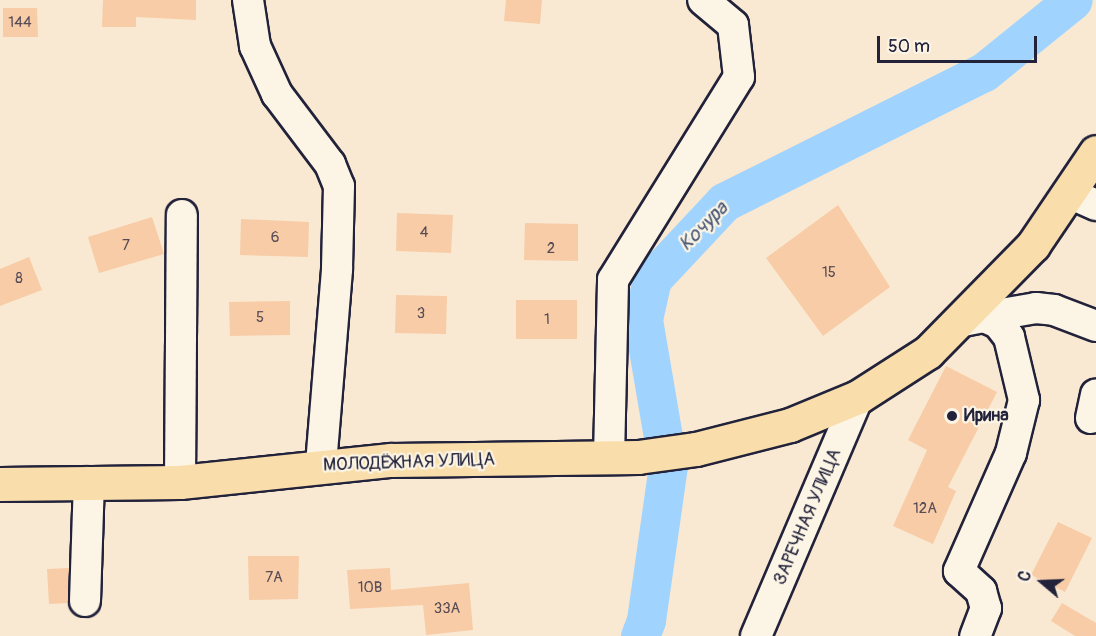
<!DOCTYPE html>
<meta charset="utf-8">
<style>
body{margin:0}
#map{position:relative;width:1096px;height:636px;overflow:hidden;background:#fae9d2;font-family:Pangolin,sans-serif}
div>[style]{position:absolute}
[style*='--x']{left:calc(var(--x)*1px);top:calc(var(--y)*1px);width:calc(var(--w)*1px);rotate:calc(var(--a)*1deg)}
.river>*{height:39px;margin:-19.5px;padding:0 19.5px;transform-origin:19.5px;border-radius:19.5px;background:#a0d4fe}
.building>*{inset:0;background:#f7cca6}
.roads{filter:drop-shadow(2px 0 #22223b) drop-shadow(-2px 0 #22223b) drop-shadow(0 2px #22223b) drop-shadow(0 -2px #22223b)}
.minor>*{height:30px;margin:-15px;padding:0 15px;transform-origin:15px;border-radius:15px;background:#fcf5e5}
.major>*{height:33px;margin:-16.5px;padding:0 16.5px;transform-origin:16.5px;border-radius:16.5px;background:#f9deab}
.dots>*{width:16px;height:16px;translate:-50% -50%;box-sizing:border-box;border:3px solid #fcf5e5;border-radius:50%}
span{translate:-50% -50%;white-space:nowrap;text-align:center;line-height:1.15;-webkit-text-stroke:4.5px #fcf5e5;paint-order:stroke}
.number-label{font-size:15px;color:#574c56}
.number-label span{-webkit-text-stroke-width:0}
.poi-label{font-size:18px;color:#22223b;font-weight:700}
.left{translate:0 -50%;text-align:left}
.street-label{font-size:18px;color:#22223b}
.water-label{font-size:20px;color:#485776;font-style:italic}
.north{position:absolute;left:1012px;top:552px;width:60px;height:60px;-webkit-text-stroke:4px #fcf5e5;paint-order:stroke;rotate:289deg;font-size:16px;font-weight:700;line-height:24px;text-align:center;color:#22223b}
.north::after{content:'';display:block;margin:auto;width:21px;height:27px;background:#22223b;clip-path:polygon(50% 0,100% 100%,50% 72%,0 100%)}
.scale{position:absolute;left:877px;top:36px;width:160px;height:27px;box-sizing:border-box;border:3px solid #22223b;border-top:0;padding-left:8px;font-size:18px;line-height:21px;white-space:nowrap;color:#22223b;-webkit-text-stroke:4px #fcf5e5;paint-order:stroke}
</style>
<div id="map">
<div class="river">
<div style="--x:640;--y:636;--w:17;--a:-69"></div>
<div style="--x:646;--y:620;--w:156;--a:-81.9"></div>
<div style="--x:668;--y:466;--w:149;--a:-99.7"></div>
<div style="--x:643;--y:319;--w:41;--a:-77.3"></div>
<div style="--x:652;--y:279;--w:105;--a:-46.9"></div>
<div style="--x:724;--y:202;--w:291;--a:-26.6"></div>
<div style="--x:984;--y:72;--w:114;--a:-39"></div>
</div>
<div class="building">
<div style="clip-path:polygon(103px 0,196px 0,196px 20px,136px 17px,136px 27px,102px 27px)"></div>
<div style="clip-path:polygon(506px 0,542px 0,540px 24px,504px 21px)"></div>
<div style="clip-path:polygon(3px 8px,37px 8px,38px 37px,3px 37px)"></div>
<div style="clip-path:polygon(838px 205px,890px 287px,823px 336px,766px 258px)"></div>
<div style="clip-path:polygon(397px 213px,453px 215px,451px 253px,396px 251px)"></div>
<div style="clip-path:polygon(152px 217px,164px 254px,99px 273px,88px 237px)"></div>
<div style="clip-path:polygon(241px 219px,309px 222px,308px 257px,240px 255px)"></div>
<div style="clip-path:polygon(525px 223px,578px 224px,578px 261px,524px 260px)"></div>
<div style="clip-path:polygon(29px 257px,42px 290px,0 306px,0 269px)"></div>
<div style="clip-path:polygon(396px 295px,447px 296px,446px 334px,395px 333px)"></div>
<div style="clip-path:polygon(516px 300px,577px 300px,577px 339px,516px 339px)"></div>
<div style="clip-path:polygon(290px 301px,290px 335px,230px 336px,229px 302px)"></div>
<div style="clip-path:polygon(946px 366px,997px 392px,948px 487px,956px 491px,933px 544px,893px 526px,927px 450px,908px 440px)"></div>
<div style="clip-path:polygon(1058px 522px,1092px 538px,1065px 592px,1031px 575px)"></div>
<div style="clip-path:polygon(248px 556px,299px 556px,298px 599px,249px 600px)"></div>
<div style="clip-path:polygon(69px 568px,68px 603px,49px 604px,47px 569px)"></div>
<div style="clip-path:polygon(390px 568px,391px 590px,469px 583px,473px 630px,426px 635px,423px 605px,350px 609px,347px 570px)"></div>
<div style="clip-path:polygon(1062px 603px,1096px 623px,1096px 636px,1075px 636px,1051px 621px)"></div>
</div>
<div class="roads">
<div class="minor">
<div style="--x:248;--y:0;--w:47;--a:81.3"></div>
<div style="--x:255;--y:46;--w:53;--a:65.4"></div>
<div style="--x:277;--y:94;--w:88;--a:52.9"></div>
<div style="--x:330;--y:164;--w:24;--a:68"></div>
<div style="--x:339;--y:186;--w:84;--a:91.4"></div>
<div style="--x:337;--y:270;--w:197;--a:94.7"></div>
<div style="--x:1069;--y:193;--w:30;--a:24"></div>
<div style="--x:984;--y:317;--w:53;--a:-9.8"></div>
<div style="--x:1036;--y:308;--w:18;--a:6"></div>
<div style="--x:1054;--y:310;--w:45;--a:20.9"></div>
<div style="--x:958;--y:322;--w:26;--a:-11"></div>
<div style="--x:984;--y:317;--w:15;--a:23"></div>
<div style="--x:998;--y:323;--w:18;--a:52"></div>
<div style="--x:1009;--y:337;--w:65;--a:76.6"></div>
<div style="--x:1024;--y:400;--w:55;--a:103.8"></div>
<div style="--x:1011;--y:453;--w:129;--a:113.8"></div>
<div style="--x:959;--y:571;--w:30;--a:42"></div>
<div style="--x:981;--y:591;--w:18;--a:74"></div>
<div style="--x:986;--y:608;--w:30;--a:111"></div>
<div style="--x:1091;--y:418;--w:24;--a:-78"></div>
<div style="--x:609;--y:458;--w:178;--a:-88.7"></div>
<div style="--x:613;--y:280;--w:239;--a:-58.2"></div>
<div style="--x:739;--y:77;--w:52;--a:-96.6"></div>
<div style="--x:733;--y:25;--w:39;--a:-140"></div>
<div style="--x:180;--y:482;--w:267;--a:-89.6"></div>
<div style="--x:85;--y:601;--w:119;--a:-88.1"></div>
<div style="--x:756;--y:636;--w:260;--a:-66.9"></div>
</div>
<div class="major">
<div style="--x:0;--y:484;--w:180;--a:-0.6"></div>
<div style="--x:180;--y:482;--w:212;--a:-6"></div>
<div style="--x:391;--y:460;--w:247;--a:-0.7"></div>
<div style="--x:638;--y:457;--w:59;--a:-7.9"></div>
<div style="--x:696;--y:449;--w:97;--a:-14.3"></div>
<div style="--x:790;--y:425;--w:74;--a:-22.4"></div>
<div style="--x:858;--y:397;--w:83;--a:-32.7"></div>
<div style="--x:928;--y:352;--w:150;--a:-45.5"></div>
<div style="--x:1033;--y:245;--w:112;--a:-55.9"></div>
</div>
</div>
<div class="dots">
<div style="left:952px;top:416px;background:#22223b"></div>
</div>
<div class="number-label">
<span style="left:20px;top:23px">144</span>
<span style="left:424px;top:233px">4</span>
<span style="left:275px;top:238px">6</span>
<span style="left:126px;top:246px">7</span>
<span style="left:551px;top:249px">2</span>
<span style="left:829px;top:273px">15</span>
<span style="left:19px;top:279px">8</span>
<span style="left:421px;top:314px">3</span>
<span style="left:260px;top:318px">5</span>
<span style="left:547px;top:320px">1</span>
<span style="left:925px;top:509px">12А</span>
<span style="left:274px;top:578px">7А</span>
<span style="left:370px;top:588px">10В</span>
<span style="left:447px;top:609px">33А</span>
</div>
<div class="poi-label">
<span class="left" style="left:964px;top:416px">Ирина</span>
</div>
<div class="street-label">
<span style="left:409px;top:463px;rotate:-2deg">МОЛОДЁЖНАЯ УЛИЦА</span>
<span style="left:808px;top:517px;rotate:-67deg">ЗАРЕЧНАЯ УЛИЦА</span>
</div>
<div class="water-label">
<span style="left:703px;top:226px;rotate:-45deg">Кочура</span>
</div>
<div class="north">С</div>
<div class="scale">50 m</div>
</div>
